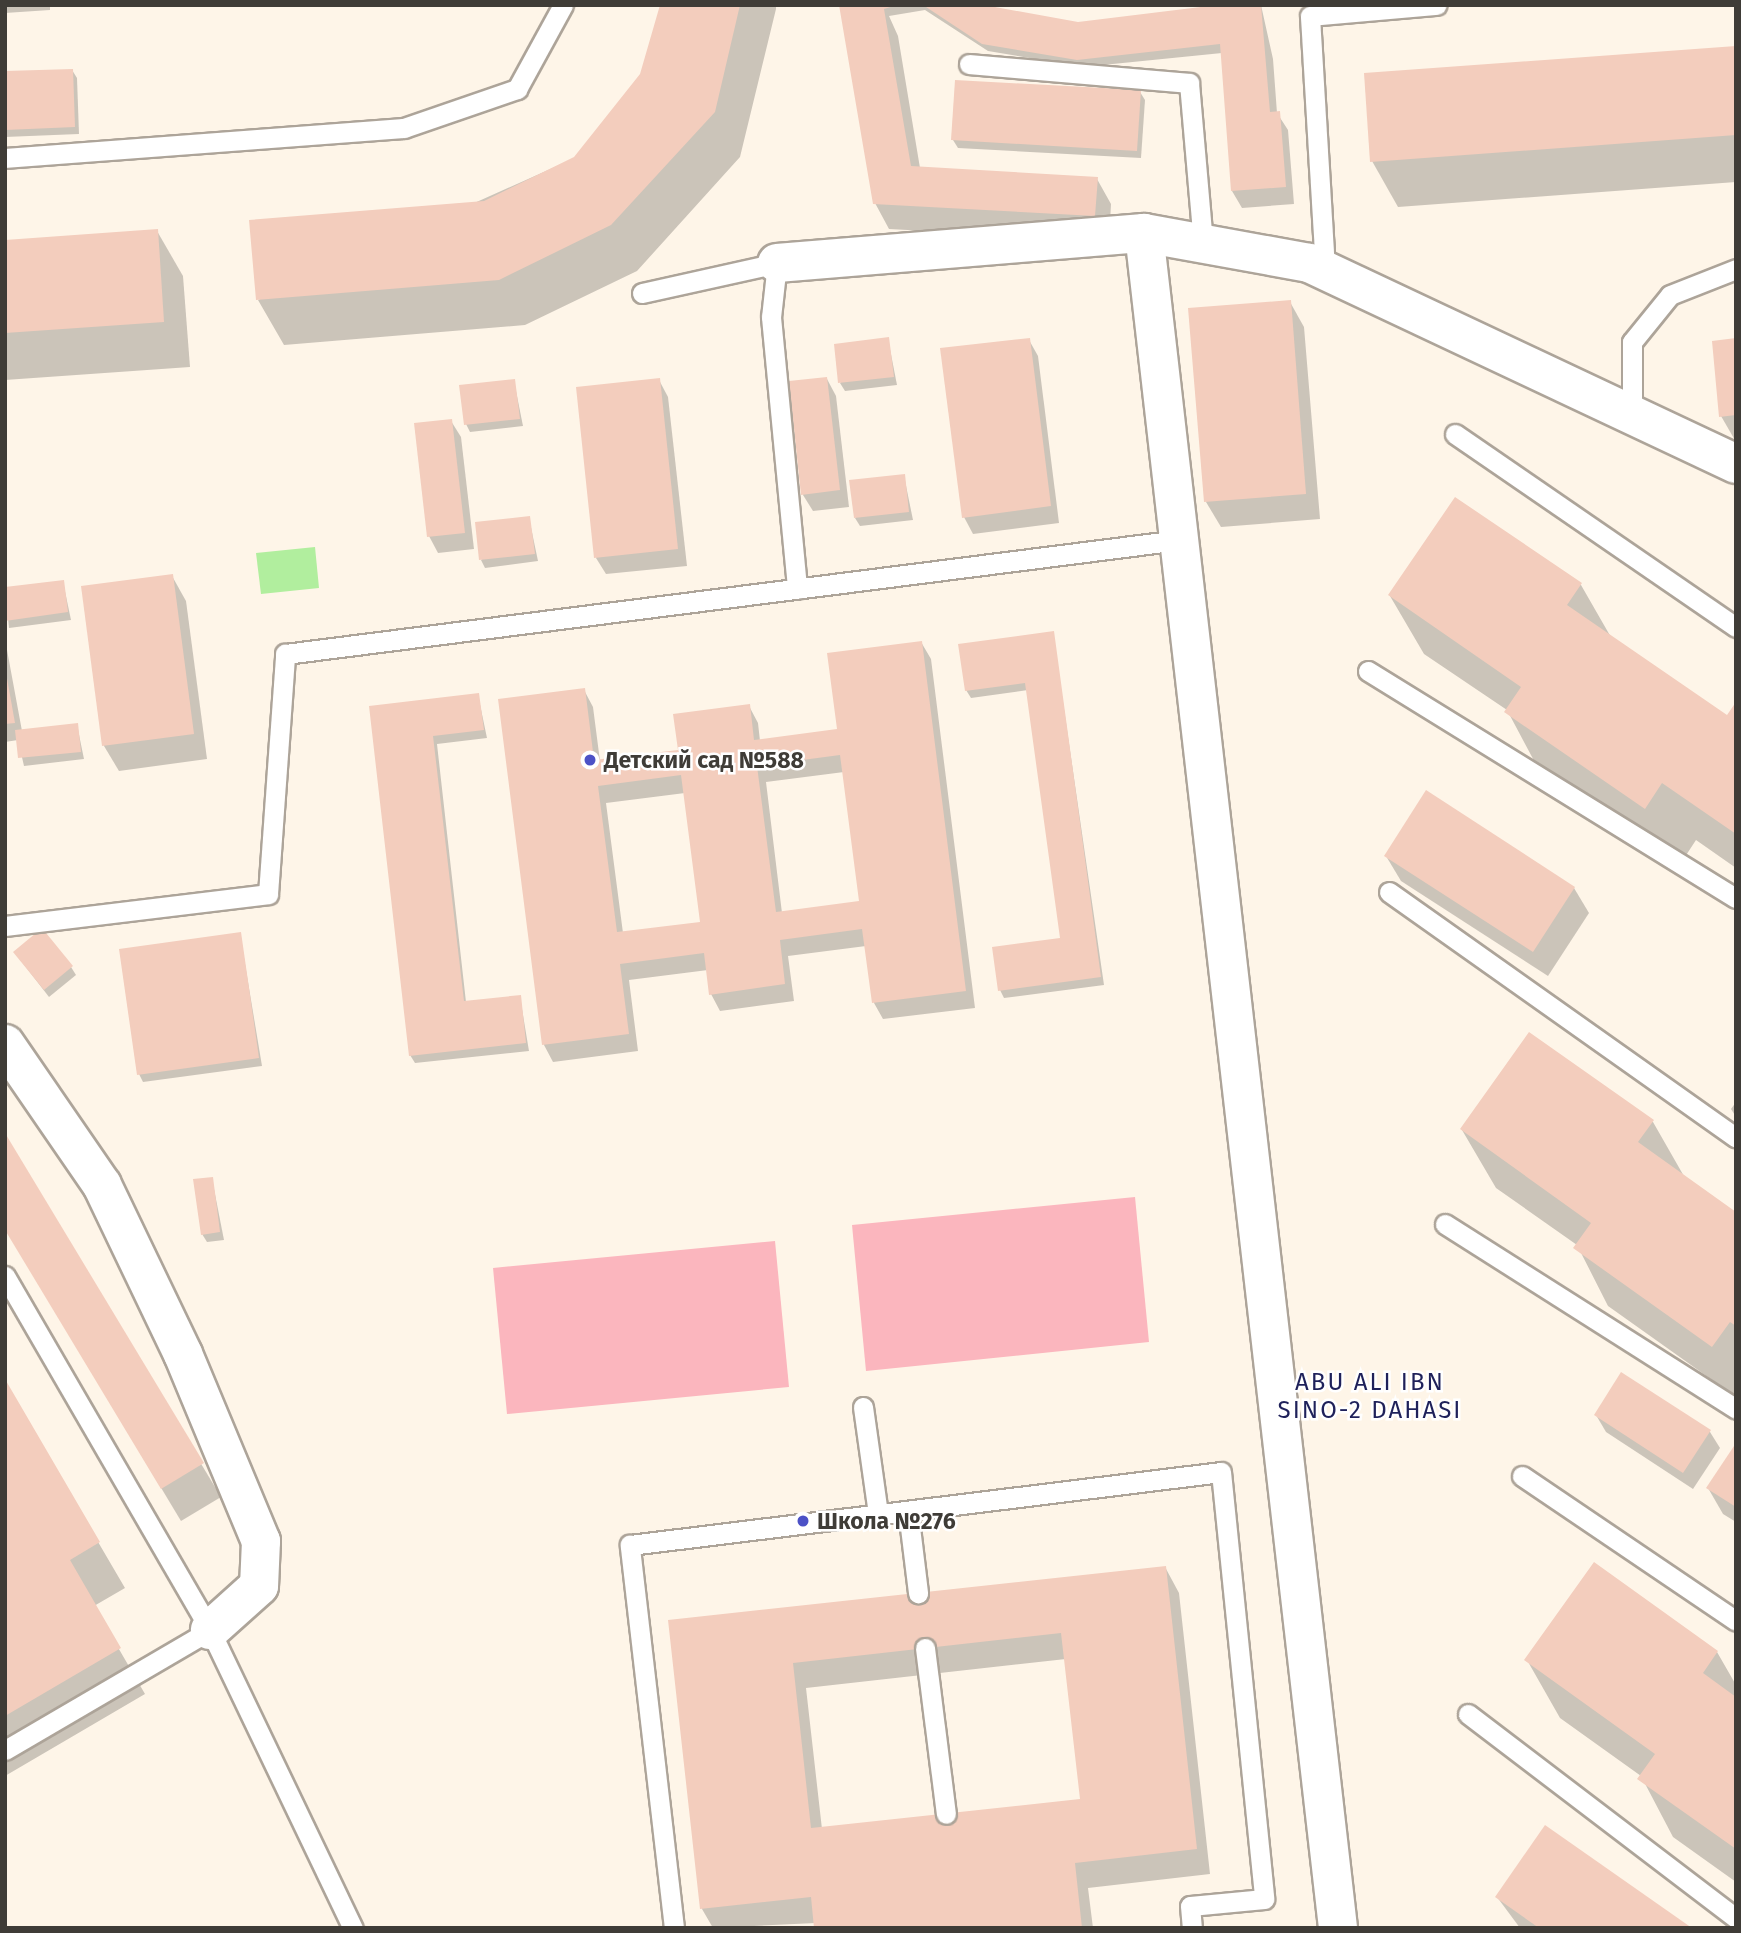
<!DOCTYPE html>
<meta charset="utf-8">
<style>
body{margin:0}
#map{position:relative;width:1741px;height:1933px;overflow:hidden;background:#fef5e8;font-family:"Fira Sans",sans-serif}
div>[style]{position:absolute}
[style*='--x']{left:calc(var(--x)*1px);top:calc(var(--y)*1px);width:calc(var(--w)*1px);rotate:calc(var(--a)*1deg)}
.green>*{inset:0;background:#fbb6be}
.water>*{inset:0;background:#b1ee9e}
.shadow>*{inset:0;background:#0003}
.building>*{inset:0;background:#f3cdbd}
.roads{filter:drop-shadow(2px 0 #ada499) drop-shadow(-2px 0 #ada499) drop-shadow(0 2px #ada499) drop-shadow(0 -2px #ada499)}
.service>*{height:19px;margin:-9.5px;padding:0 9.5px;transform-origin:9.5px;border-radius:9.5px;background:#fff}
.minor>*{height:38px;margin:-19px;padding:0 19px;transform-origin:19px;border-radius:19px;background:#fff}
.dots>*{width:19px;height:19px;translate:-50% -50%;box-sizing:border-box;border:4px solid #fff;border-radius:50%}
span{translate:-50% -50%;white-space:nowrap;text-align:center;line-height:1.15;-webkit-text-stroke:5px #fff;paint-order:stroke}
.poi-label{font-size:23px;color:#3f3c37;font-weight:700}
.left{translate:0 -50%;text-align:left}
.neighbourhood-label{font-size:24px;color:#1f215a;letter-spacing:2px}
.frame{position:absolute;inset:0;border:7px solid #3f3c37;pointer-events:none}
</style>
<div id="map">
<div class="green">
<div style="clip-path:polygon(1135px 1197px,1149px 1342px,866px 1371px,852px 1225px)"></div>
<div style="clip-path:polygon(775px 1241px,789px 1387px,507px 1414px,493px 1268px)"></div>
</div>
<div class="water">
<div style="clip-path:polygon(315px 547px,319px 588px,261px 594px,256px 553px)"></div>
</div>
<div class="shadow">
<div style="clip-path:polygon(5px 5px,50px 5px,50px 10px,5px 13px)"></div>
<div style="clip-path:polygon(661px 5px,776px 5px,776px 9px,740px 157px,637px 271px,525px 325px,284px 345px,258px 300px,575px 158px,642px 74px)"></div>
<div style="clip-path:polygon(841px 5px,981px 5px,1078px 24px,1261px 5px,1273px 59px,1277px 113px,1288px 130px,1294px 204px,1242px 208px,1232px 191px,1222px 53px,1083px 67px,988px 51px,925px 10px,889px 16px,898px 36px,920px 168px,1097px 179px,1111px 204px,1109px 241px,889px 229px,875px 203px)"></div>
<div style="clip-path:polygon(1736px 48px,1736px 182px,1398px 207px,1372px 161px)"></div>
<div style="clip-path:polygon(72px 70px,77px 78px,79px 134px,5px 137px,5px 73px)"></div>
<div style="clip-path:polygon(1140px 92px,1145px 100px,1141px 158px,958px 148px,953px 140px)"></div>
<div style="clip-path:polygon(157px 231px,183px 276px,190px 367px,5px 380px,5px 242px)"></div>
<div style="clip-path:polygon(1290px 302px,1304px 327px,1320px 519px,1221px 527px,1206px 502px)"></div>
<div style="clip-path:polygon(888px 339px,897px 385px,845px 391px,840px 383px)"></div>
<div style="clip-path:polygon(1029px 340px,1038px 356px,1059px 523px,973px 534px,964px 517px)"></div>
<div style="clip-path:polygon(1736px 340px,1736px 442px,1721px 416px)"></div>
<div style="clip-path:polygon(827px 379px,836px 396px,849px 507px,813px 511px,803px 495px)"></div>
<div style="clip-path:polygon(659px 380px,668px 397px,687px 566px,606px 574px,596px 558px)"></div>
<div style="clip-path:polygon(514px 381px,523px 426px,470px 432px,466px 424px)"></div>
<div style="clip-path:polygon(451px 421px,461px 437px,474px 549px,438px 553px,429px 536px)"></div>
<div style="clip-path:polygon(904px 476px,913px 520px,860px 526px,855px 518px)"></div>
<div style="clip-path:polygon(1456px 499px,1581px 585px,1612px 639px,1727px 717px,1736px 705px,1736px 868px,1696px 840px,1679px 866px,1539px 770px,1507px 710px,1424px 654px,1390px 596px)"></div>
<div style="clip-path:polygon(529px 518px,538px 561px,485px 568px,481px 560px)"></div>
<div style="clip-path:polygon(172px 576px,186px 601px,207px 759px,119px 771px,104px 746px,83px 587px)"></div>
<div style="clip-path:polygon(63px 582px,71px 620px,9px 628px,5px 589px)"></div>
<div style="clip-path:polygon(1053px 633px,1104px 985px,1004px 998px,1000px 990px,1062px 939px,1028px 690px,971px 698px,966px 690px)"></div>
<div style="clip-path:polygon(5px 639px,22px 731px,77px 725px,84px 759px,24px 766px,18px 740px,5px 742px)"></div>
<div style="clip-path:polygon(evenodd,921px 642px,931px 659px,975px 1008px,883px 1019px,874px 1003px,866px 946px,788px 956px,794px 1001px,720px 1011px,711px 994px,708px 970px,629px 980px,638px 1051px,553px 1062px,544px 1045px,500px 701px,584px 690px,593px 707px,600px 761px,680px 751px,749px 706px,758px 723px,760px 741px,839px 731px,921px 642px,844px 772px,861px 902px,782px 913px,766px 782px,844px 772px,921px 642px,685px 793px,701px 923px,623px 933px,606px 803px,685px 793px)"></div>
<div style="clip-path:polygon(478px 695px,487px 738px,437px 744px,466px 1002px,520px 997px,529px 1051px,415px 1063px,410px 1055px,371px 708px)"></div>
<div style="clip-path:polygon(1386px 856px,1574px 888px,1589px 913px,1548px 976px,1401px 881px)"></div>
<div style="clip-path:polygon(240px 934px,262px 1066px,143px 1082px,139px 1074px)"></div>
<div style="clip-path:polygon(15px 953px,71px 967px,76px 975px,49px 997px)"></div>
<div style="clip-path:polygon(1736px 1102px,1736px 1117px,1731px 1109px)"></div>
<div style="clip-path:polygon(1653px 1122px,1685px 1178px,1736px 1214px,1736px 1397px,1608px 1306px,1577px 1245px,1496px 1188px,1462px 1130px)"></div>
<div style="clip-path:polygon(5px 1137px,221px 1497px,181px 1521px,5px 1228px)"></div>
<div style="clip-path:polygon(212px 1179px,224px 1240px,207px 1242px,202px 1234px)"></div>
<div style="clip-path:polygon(1622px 1374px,1710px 1432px,1720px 1448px,1693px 1489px,1606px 1432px,1596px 1415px)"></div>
<div style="clip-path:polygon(5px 1383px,125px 1588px,94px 1606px,145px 1694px,5px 1776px)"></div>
<div style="clip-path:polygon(1736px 1448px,1736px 1522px,1723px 1514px,1708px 1488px)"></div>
<div style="clip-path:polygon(1594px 1564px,1717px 1652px,1736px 1685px,1736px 1882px,1673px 1837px,1641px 1776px,1560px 1718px,1527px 1660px)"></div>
<div style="clip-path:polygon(evenodd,1165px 1567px,1179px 1593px,1210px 1874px,1088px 1888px,1093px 1928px,816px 1928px,816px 1923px,713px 1928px,702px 1909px,670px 1622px,1165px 1567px,1066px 1659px,1082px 1800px,822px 1829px,806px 1688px,1066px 1659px)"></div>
<div style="clip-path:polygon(1497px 1897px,1689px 1928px,1520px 1928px)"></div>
</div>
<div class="building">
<div style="clip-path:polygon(660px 5px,740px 5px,715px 112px,611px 225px,499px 280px,256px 300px,249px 220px,484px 201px,574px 157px,640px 74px)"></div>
<div style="clip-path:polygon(839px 5px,897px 5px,884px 9px,911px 166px,1098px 177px,1095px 216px,873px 204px)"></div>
<div style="clip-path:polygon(923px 5px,984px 5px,1078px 22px,1217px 5px,1261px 5px,1270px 112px,1280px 111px,1286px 187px,1231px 191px,1220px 44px,1077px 60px,982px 44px)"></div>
<div style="clip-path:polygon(1736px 46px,1736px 135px,1370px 162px,1364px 73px)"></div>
<div style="clip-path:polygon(73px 69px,75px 127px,5px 130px,5px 71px)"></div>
<div style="clip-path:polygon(955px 80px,1141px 90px,1137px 151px,951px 140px)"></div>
<div style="clip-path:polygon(158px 229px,164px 322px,5px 333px,5px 240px)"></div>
<div style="clip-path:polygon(1291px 300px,1306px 494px,1204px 502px,1188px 308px)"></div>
<div style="clip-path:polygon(889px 337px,894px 377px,838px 383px,834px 344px)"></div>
<div style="clip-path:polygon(1030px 338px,1051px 506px,962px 518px,940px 348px)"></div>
<div style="clip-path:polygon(1736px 338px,1736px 415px,1719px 417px,1712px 341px)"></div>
<div style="clip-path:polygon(827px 377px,840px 490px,801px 495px,789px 381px)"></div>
<div style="clip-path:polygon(660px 378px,678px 549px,594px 558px,576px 387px)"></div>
<div style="clip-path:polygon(515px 379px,520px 419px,464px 425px,459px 385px)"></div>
<div style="clip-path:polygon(452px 419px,465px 533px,427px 537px,414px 423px)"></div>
<div style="clip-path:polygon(905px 474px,909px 512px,854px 518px,849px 480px)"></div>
<div style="clip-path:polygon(1455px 497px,1582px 583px,1567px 605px,1727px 715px,1736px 702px,1736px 834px,1662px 783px,1645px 809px,1504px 712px,1521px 687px,1388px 595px)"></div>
<div style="clip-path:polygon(530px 516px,535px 554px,479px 560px,475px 522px)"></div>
<div style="clip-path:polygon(173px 574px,194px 734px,102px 746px,81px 586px)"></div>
<div style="clip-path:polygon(64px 580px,68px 612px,5px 621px,5px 587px)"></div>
<div style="clip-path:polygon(1054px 631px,1101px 977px,998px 991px,992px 947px,1060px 938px,1025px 683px,965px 691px,958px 644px)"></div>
<div style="clip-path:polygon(evenodd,922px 641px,966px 991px,872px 1003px,862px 929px,780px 940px,785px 984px,709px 995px,704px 953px,620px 964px,629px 1034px,542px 1045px,498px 699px,585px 688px,594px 760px,678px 750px,673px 714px,750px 704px,754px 740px,837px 729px,827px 653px,922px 641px,840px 755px,859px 901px,776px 912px,757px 766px,840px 755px,922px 641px,681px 775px,700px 922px,617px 932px,598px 786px,681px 775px)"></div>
<div style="clip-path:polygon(5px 667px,15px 723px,5px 724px)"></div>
<div style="clip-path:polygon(479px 693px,484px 730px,433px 736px,464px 1001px,521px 995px,526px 1043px,409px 1056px,369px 706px)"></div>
<div style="clip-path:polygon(78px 723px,81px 752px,18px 758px,15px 730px)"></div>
<div style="clip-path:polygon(1426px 790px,1575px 887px,1533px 952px,1384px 856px)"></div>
<div style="clip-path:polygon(42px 928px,73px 966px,44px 990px,13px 952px)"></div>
<div style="clip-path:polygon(241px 932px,259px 1058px,137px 1075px,119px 949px)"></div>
<div style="clip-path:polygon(1529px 1032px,1654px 1120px,1638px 1142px,1736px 1212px,1736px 1326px,1730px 1322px,1712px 1347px,1573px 1248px,1591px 1223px,1460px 1129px)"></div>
<div style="clip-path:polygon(5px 1133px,204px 1463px,161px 1489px,5px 1230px)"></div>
<div style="clip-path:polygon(213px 1177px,220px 1232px,201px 1235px,193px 1179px)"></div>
<div style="clip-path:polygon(1621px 1372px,1711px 1430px,1683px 1473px,1594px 1415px)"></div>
<div style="clip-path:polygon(5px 1379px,100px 1542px,70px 1560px,121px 1648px,5px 1716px)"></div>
<div style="clip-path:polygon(1736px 1443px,1736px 1507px,1706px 1488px)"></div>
<div style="clip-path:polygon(1594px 1562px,1718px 1651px,1703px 1673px,1736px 1697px,1736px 1849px,1637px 1779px,1655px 1754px,1524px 1660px)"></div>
<div style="clip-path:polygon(evenodd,1166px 1566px,1197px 1849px,1075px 1863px,1082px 1928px,814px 1928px,811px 1897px,700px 1909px,668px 1620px,1166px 1566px,1061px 1633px,1080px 1799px,811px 1828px,793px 1663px,1061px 1633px)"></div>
<div style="clip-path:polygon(1545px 1825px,1692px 1928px,1539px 1928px,1495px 1897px)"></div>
</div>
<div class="roads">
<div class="service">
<div style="--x:969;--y:64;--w:221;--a:4.9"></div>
<div style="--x:1189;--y:83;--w:162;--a:85"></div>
<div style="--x:5;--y:158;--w:400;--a:-4.3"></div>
<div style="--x:404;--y:128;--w:120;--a:-19"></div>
<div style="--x:517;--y:89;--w:96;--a:-61.3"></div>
<div style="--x:1325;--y:269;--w:253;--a:-93.4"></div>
<div style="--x:1310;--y:16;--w:127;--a:-5"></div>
<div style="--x:642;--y:293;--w:138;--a:-12.5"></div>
<div style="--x:777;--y:263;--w:54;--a:96.3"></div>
<div style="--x:771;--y:317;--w:273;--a:84.5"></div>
<div style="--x:1632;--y:415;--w:73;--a:-90"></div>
<div style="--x:1632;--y:342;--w:60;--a:-51"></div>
<div style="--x:1670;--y:295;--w:71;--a:-21.5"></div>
<div style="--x:1455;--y:434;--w:341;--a:34.5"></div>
<div style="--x:1368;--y:671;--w:432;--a:31.7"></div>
<div style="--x:1389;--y:892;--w:425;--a:35.3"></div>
<div style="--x:5;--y:926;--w:265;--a:-6.9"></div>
<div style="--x:268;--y:894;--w:241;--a:-85.9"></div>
<div style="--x:285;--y:654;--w:901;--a:-7.27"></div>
<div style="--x:1445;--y:1224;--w:345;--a:32.4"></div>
<div style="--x:5;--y:1276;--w:409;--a:59.9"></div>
<div style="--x:210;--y:1630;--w:331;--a:64.4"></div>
<div style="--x:863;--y:1407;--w:108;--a:82"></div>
<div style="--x:1522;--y:1476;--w:258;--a:34.1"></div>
<div style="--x:908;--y:1511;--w:83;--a:83"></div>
<div style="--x:925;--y:1648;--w:167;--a:82.8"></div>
<div style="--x:1468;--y:1714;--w:337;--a:37.3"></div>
<div style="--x:5;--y:1750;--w:238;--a:-30.3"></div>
<div style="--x:674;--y:1928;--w:386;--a:-96.6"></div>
<div style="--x:630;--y:1545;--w:595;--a:-7.04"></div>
<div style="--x:1221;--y:1472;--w:429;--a:84.2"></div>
<div style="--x:1264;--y:1899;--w:74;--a:174.6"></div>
<div style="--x:1190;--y:1906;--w:22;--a:85"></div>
</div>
<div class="minor">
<div style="--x:1144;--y:233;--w:1706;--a:83.47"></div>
<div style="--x:777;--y:263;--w:368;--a:-4.7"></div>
<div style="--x:1144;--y:233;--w:168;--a:10.3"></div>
<div style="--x:1309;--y:263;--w:472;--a:25.2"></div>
<div style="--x:5;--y:1044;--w:171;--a:55.5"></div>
<div style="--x:102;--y:1185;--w:187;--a:64.4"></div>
<div style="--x:183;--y:1354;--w:203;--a:67.4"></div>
<div style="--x:261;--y:1541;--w:45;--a:92.5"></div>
<div style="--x:259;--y:1586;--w:66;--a:138.1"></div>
</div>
</div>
<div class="dots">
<div style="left:590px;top:760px;background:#4c51c6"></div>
<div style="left:803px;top:1521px;background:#4c51c6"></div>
</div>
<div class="poi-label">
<span class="left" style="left:604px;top:760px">Детский сад №588</span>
<span class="left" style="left:817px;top:1521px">Школа №276</span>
</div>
<div class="neighbourhood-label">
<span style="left:1370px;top:1397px">ABU ALI IBN<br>SINO-2 DAHASI</span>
</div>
<div class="frame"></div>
</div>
